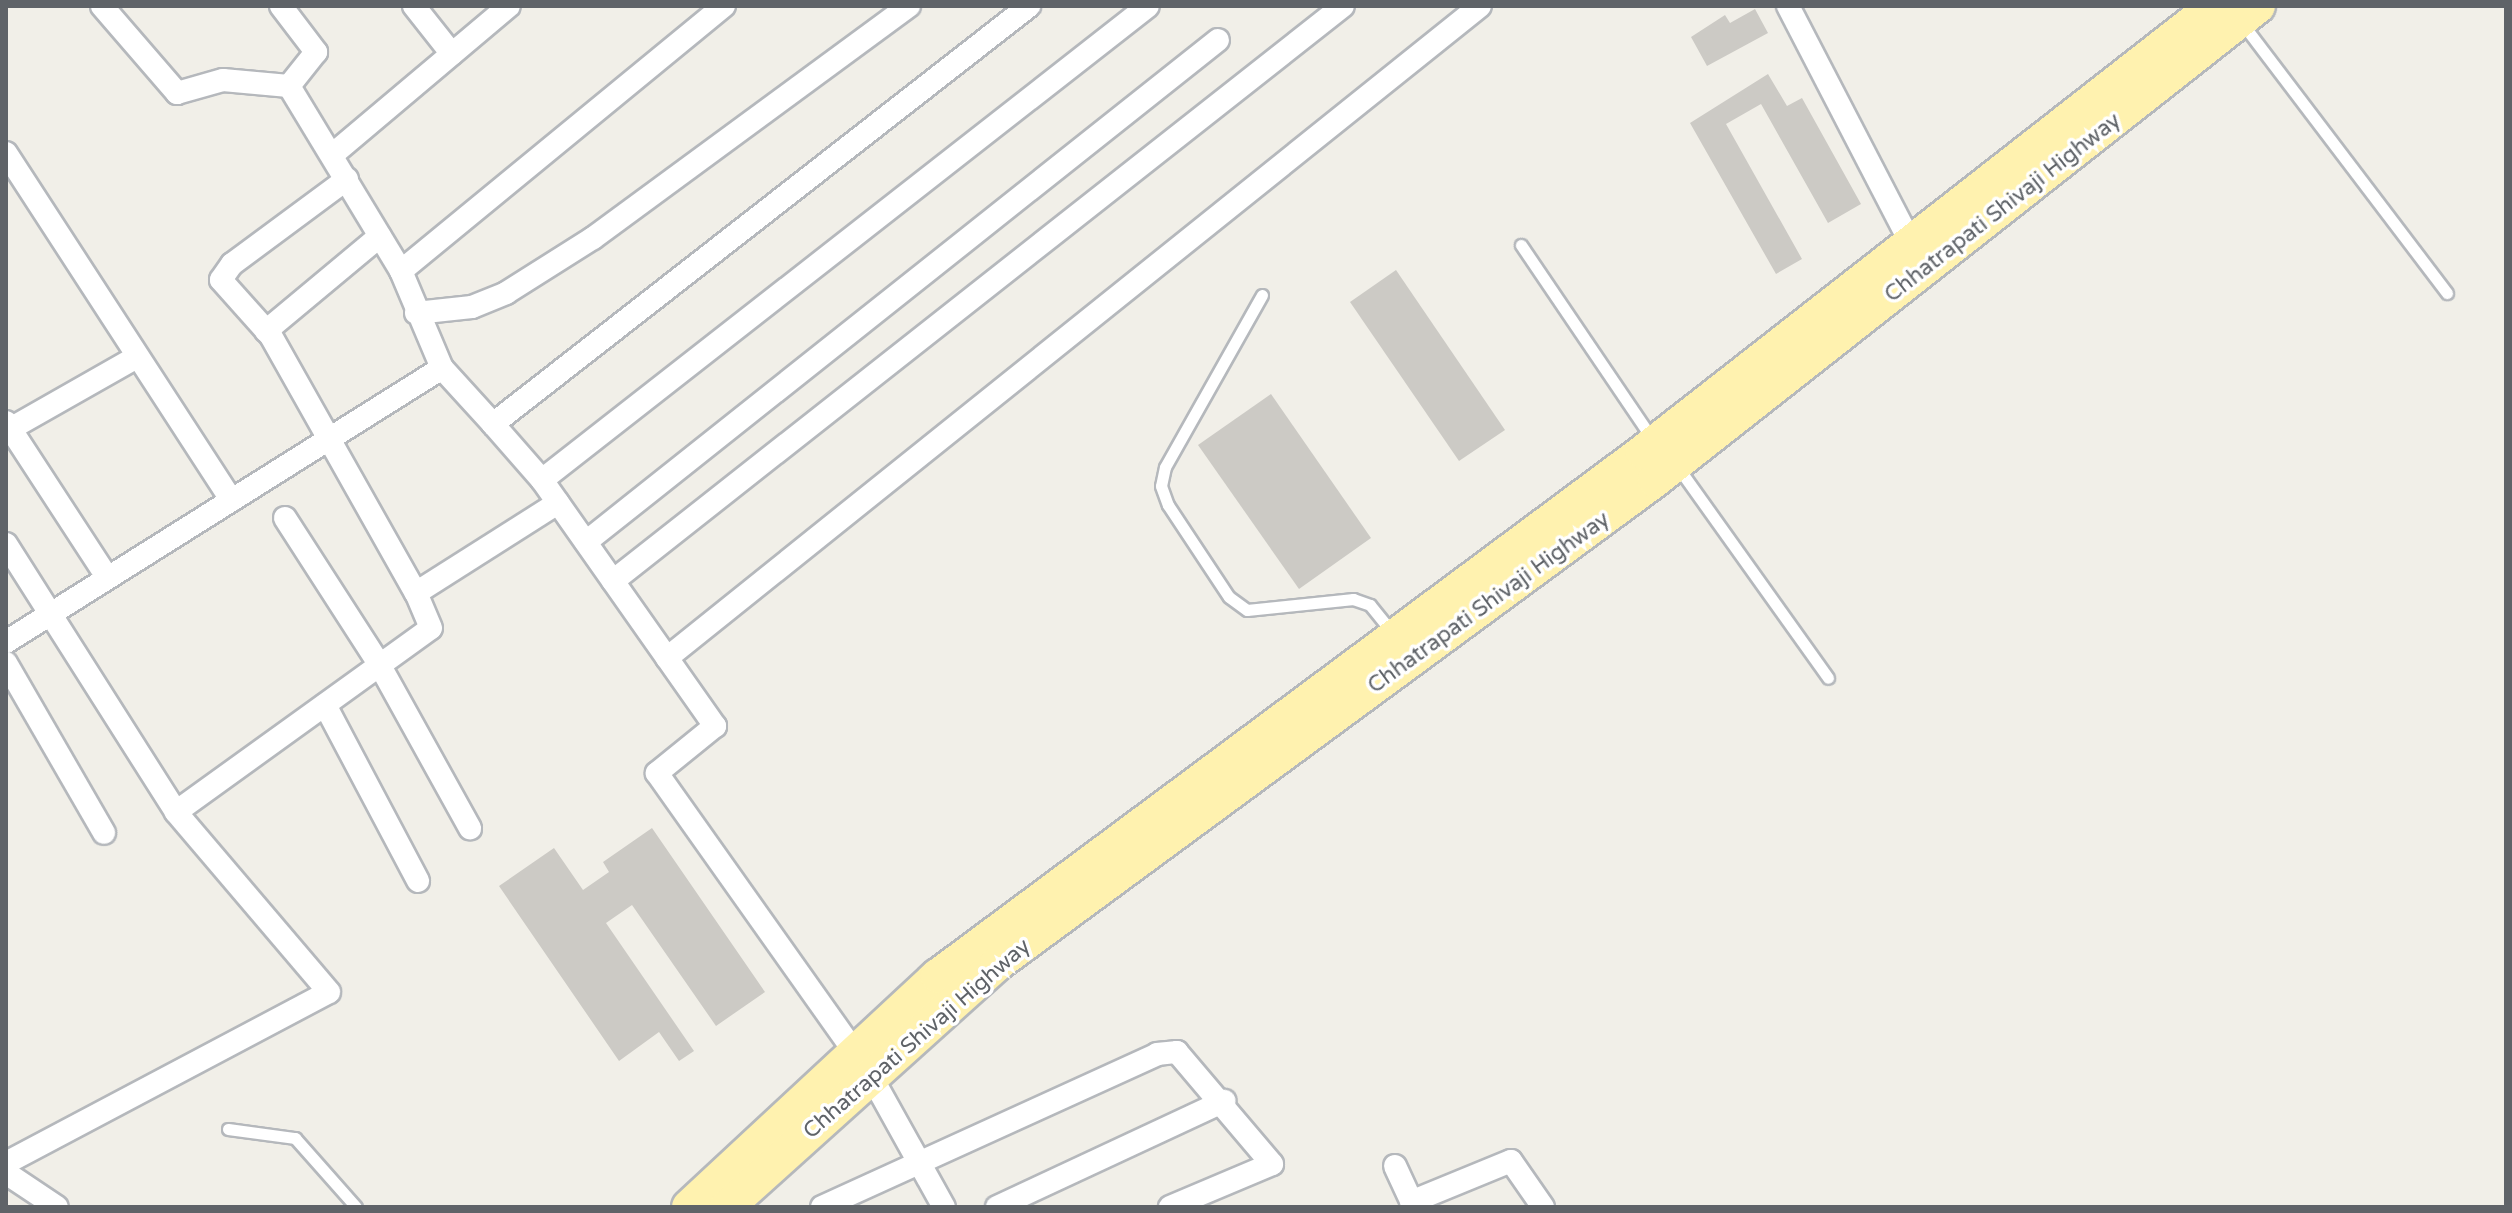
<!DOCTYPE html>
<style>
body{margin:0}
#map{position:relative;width:2512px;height:1213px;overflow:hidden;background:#f1efe8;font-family:"Varela Round",sans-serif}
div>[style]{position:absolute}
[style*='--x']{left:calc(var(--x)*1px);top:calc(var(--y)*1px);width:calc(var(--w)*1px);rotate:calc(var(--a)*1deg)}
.building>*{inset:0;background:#cccac5}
.roads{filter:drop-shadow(2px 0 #b5b8bc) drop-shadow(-2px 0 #b5b8bc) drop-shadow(0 2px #b5b8bc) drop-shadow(0 -2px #b5b8bc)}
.lane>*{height:11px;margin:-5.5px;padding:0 5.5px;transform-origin:5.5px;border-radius:5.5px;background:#fff}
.street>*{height:22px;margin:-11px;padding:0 11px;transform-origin:11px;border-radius:11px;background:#fff}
.primary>*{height:34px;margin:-17px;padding:0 17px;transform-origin:17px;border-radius:17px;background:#fff2af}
span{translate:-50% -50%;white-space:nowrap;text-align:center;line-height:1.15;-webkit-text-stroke:7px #fff;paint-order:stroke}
.street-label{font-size:22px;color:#5f6368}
.frame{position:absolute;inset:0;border:8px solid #5f6368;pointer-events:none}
</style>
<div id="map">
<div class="building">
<div style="clip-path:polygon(1755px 9px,1768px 33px,1707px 66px,1691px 37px,1725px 15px,1730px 23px)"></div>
<div style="clip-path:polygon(1768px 74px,1787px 106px,1802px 98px,1861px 204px,1828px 223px,1761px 104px,1726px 124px,1802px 259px,1776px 274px,1690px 123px)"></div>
<div style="clip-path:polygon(1396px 270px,1505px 430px,1459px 461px,1350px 302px)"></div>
<div style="clip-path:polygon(1271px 394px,1371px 538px,1299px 589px,1198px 445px)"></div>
<div style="clip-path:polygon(652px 828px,765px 992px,716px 1026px,632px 905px,606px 923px,694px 1051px,679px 1061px,659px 1032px,619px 1061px,499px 886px,554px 848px,583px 890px,609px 872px,603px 862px)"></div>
</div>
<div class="roads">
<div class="lane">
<div style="--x:2242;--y:23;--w:339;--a:52.8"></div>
<div style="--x:1521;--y:245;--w:235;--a:55.9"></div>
<div style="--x:1262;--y:295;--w:197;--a:119.4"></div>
<div style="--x:1165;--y:467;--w:19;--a:102"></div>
<div style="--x:1161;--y:486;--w:20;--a:70"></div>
<div style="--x:1168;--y:505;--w:110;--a:56.5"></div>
<div style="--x:1229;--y:597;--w:22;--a:36"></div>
<div style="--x:1247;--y:610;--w:107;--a:-5.9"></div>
<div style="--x:1353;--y:599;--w:18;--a:19"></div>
<div style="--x:1370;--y:605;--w:36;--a:51"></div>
<div style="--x:1677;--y:466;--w:260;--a:54.5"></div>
<div style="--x:228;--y:1129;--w:68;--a:7.7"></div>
<div style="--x:295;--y:1138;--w:92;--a:48.5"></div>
</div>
<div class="street">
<div style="--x:102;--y:6;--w:115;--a:49.2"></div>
<div style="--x:177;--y:93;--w:48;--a:-15.8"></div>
<div style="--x:223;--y:80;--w:66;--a:5.2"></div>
<div style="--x:281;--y:6;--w:58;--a:52.7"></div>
<div style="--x:316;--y:52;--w:43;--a:128.5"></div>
<div style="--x:289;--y:86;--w:216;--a:58.8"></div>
<div style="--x:401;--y:271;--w:105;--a:67.1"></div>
<div style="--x:442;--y:368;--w:76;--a:47.7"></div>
<div style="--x:493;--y:424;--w:680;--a:-37.95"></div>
<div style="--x:414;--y:6;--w:61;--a:51.6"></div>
<div style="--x:1788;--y:6;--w:278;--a:62.6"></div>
<div style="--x:6;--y:153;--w:414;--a:57"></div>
<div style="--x:332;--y:155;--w:231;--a:-40.1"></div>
<div style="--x:347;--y:179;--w:143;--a:143.5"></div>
<div style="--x:232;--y:264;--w:19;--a:125"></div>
<div style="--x:221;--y:280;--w:75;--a:48.2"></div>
<div style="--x:271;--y:336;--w:295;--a:60.6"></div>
<div style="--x:401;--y:271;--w:418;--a:-39.4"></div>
<div style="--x:416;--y:313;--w:56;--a:-6.1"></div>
<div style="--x:472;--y:307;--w:37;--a:-22"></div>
<div style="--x:506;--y:293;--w:103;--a:-32.3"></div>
<div style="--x:593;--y:238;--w:392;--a:-36.3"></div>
<div style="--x:266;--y:331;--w:148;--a:-39.8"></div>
<div style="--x:6;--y:422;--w:185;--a:56.9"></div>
<div style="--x:493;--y:424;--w:74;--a:48.8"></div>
<div style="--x:542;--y:480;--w:301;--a:54.9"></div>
<div style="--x:715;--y:726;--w:75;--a:141"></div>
<div style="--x:657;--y:773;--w:339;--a:54.7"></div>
<div style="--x:10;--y:429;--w:144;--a:-29.6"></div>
<div style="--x:542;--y:480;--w:769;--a:-38.03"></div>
<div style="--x:285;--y:518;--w:174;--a:57.2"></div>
<div style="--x:379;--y:664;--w:188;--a:61"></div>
<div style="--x:586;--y:542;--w:807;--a:-38.46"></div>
<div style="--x:6;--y:544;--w:317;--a:57.6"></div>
<div style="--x:613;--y:581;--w:929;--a:-38.23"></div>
<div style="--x:6;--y:642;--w:515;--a:-32.15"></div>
<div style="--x:667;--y:658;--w:1042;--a:-38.73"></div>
<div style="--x:6;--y:663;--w:196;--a:60"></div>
<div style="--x:325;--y:705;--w:199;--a:62.1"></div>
<div style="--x:871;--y:1076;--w:150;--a:60.9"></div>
<div style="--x:6;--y:1163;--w:365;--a:-27.9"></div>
<div style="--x:329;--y:992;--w:236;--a:-130.4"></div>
<div style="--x:176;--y:812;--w:314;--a:-35.8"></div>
<div style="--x:431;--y:628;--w:38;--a:-113"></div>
<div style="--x:416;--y:593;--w:168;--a:-32.4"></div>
<div style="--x:1395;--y:1166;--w:45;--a:65.1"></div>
<div style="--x:6;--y:1173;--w:61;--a:33.7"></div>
<div style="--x:1411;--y:1202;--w:108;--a:-22.3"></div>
<div style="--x:1511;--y:1161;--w:56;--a:55.2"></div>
<div style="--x:822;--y:1207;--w:368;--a:-24.5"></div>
<div style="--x:1157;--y:1054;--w:20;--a:-6"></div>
<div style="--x:1177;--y:1052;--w:147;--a:49.7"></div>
<div style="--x:1272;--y:1164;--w:111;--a:157.1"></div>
<div style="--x:997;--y:1207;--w:251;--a:-25"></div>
</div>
<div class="primary">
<div style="--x:689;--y:1207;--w:340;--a:-42.9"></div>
<div style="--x:938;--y:976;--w:878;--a:-36.62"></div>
<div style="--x:1643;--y:452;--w:725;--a:-37.99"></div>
<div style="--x:727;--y:1207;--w:365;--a:-42"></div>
<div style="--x:998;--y:963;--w:815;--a:-36.32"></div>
<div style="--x:1655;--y:480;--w:767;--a:-38.17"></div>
</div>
</div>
<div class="street-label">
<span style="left:2003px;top:208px;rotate:-38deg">Chhatrapati Shivaji Highway</span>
<span style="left:1489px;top:603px;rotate:-36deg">Chhatrapati Shivaji Highway</span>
<span style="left:917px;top:1039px;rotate:-41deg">Chhatrapati Shivaji Highway</span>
</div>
<div class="frame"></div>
</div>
